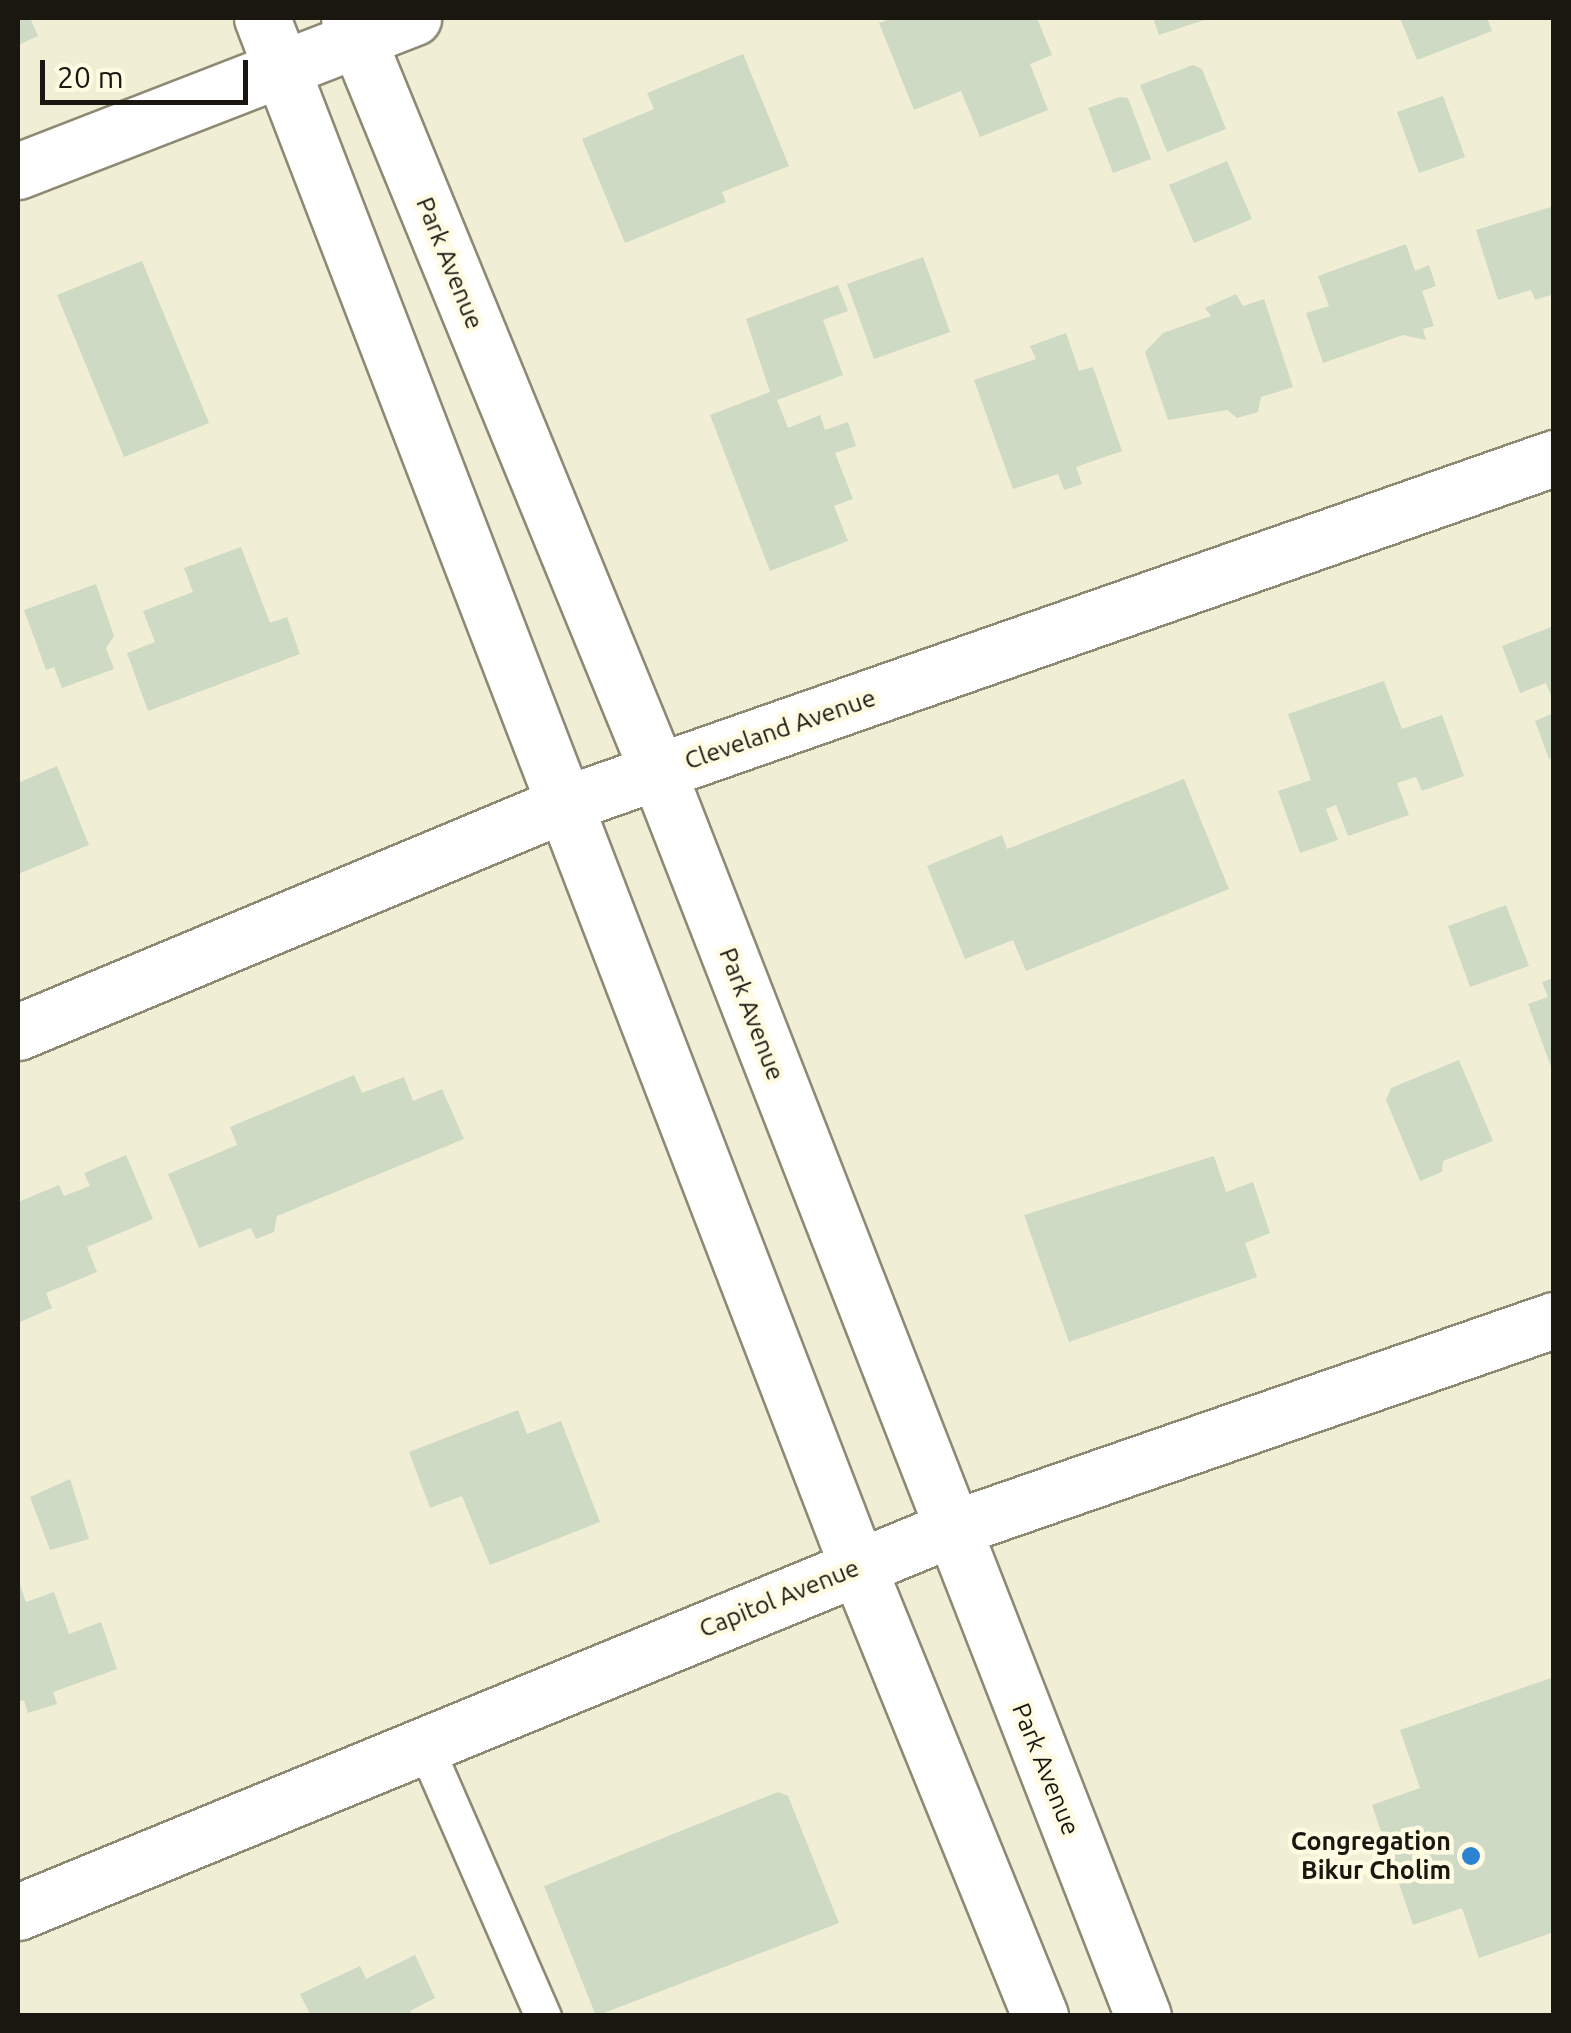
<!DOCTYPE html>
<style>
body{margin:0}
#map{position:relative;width:1571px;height:2033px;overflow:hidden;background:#f1eed6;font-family:Ubuntu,sans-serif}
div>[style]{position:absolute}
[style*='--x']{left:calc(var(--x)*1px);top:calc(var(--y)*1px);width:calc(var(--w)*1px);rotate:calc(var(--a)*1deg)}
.building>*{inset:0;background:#cedac4}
.roads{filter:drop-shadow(2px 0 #8d8973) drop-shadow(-2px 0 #8d8973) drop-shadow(0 2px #8d8973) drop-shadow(0 -2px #8d8973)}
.lane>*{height:35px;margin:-17.5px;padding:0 17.5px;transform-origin:17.5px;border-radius:17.5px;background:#fff}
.street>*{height:55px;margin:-27.5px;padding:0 27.5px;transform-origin:27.5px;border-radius:27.5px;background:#fff}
.secondary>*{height:55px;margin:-27.5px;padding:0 27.5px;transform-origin:27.5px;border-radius:27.5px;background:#fff}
.dots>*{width:28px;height:28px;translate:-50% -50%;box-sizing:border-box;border:5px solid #fffbe3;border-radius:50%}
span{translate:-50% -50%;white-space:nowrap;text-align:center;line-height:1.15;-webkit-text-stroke:9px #fffbe3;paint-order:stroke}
.street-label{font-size:25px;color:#19170f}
.poi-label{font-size:25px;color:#19170f;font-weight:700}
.right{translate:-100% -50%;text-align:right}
.frame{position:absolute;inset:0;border:20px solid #19170f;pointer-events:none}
.scale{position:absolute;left:40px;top:60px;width:208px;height:45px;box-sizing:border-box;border:5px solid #19170f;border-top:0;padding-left:12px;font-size:30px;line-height:35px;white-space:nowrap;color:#19170f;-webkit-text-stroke:8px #fffbe3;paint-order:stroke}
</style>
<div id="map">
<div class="building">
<div style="clip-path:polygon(18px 18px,30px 18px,38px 36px,18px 45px)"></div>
<div style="clip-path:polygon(892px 18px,1037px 18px,1052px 55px,1030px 64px,1048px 110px,980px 137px,961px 91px,914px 110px,879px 23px)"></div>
<div style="clip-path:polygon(1153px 18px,1210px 18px,1159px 35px)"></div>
<div style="clip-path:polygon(1400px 18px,1487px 18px,1492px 31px,1417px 60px)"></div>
<div style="clip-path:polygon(743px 54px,789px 166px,722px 192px,726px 202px,625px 243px,582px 139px,654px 109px,647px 93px)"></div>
<div style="clip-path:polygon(1193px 65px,1202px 69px,1226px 129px,1167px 152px,1140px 85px)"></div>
<div style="clip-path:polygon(1443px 96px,1465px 157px,1419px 173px,1397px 112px)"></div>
<div style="clip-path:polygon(1120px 97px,1128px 98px,1151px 159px,1113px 173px,1088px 108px)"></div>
<div style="clip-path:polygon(1227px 161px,1252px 219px,1194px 243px,1169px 185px)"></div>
<div style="clip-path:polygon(1554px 206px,1554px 294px,1535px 300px,1531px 290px,1498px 300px,1476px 230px)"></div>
<div style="clip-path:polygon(1406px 244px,1415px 271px,1429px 265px,1436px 286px,1422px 291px,1434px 326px,1423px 329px,1426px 340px,1403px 335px,1323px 363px,1306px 313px,1329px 306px,1318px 276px)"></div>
<div style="clip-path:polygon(923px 257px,950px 332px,874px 359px,847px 284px)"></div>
<div style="clip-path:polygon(142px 261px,209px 423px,124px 457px,57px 295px)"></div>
<div style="clip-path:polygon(838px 285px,848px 311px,823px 320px,843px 375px,777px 400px,788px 428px,820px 415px,825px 430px,848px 422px,856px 446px,835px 453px,853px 499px,834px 506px,848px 541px,770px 571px,710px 415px,770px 392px,746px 319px)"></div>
<div style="clip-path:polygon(1236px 294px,1243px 306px,1264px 299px,1293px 387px,1261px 397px,1258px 412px,1237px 418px,1227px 410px,1168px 420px,1145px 352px,1163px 333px,1211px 316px,1205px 308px)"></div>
<div style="clip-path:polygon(1066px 333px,1079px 371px,1093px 367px,1122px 451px,1076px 467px,1082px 484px,1064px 490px,1058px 474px,1013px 489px,974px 380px,1036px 359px,1030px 346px)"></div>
<div style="clip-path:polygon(241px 547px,270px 623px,287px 617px,300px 654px,148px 711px,127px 653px,155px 642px,143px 611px,193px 592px,184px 568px)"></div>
<div style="clip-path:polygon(96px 584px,114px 636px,106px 648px,114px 669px,62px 688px,54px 667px,46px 670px,24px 610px)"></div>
<div style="clip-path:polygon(1554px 626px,1554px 701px,1553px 701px,1546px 683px,1520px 693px,1502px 646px)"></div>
<div style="clip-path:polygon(1384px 681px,1402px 729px,1442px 715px,1464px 776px,1422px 791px,1416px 777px,1397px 783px,1409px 815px,1348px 836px,1336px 805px,1326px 809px,1338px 840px,1300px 853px,1278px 791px,1311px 780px,1288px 714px)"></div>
<div style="clip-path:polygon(1554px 713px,1554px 757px,1549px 759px,1535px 721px)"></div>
<div style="clip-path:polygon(57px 766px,89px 845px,18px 874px,18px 783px)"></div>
<div style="clip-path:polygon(1184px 779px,1229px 889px,1026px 971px,1013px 940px,965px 959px,927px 866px,1002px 835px,1007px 849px)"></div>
<div style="clip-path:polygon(1506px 905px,1529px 966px,1470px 987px,1448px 926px)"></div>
<div style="clip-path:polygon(1554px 978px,1554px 1072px,1553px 1072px,1528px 1004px,1548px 997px,1542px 982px)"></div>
<div style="clip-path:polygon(1459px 1060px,1493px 1141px,1443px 1161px,1442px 1172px,1420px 1181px,1386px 1100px,1391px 1088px)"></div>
<div style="clip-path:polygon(354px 1075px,362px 1093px,404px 1077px,413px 1101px,442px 1089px,464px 1139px,277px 1216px,274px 1232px,256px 1239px,251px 1228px,199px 1248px,168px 1174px,237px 1145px,230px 1127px)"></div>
<div style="clip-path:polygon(126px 1155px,153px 1219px,87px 1247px,97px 1272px,46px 1293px,52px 1308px,18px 1323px,18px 1202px,59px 1185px,64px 1196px,90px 1186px,84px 1173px)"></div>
<div style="clip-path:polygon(1214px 1156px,1226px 1192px,1253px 1182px,1270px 1233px,1245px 1243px,1257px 1277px,1069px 1342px,1024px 1215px)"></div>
<div style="clip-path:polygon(518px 1410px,527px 1434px,561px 1421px,600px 1522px,490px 1565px,462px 1496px,430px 1508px,409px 1452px)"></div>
<div style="clip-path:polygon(70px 1479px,89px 1539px,50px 1550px,30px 1497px)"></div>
<div style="clip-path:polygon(18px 1579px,26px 1602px,54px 1592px,69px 1634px,101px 1622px,117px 1669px,53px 1692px,57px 1704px,28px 1713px,24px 1700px,18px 1702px)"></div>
<div style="clip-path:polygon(1554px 1677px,1554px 1932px,1479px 1958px,1462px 1908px,1413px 1925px,1372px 1805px,1420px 1788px,1400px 1730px)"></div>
<div style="clip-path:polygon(778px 1792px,788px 1796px,839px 1923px,596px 2016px,544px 1886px)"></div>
<div style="clip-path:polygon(415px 1955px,435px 1998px,410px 2011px,413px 2016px,311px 2016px,300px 1994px,360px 1966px,366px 1979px)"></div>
</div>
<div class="roads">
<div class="lane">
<div style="--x:424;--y:1744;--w:297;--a:66.4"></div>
</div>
<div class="street">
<div style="--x:18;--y:171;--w:424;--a:-21.2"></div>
<div style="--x:18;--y:1032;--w:589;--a:-22.65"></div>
<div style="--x:562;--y:805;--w:1051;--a:-19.28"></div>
</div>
<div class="secondary">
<div style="--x:262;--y:18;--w:1657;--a:68.96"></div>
<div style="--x:857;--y:1565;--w:487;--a:67.9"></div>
<div style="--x:349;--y:18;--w:815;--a:67.72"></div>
<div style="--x:658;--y:772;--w:1335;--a:68.7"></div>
<div style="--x:18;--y:1912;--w:1009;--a:-22.32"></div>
<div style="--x:951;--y:1529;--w:638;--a:-19.12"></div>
</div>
</div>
<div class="dots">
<div style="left:1471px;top:1856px;background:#2c83d1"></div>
</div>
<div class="street-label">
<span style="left:450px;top:263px;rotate:68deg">Park Avenue</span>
<span style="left:780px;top:729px;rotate:-19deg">Cleveland Avenue</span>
<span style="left:752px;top:1014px;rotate:69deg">Park Avenue</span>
<span style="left:779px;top:1598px;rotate:-22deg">Capitol Avenue</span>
<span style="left:1046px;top:1769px;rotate:68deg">Park Avenue</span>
</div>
<div class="poi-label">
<span class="right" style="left:1451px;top:1856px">Congregation<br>Bikur Cholim</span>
</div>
<div class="frame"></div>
<div class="scale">20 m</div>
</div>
